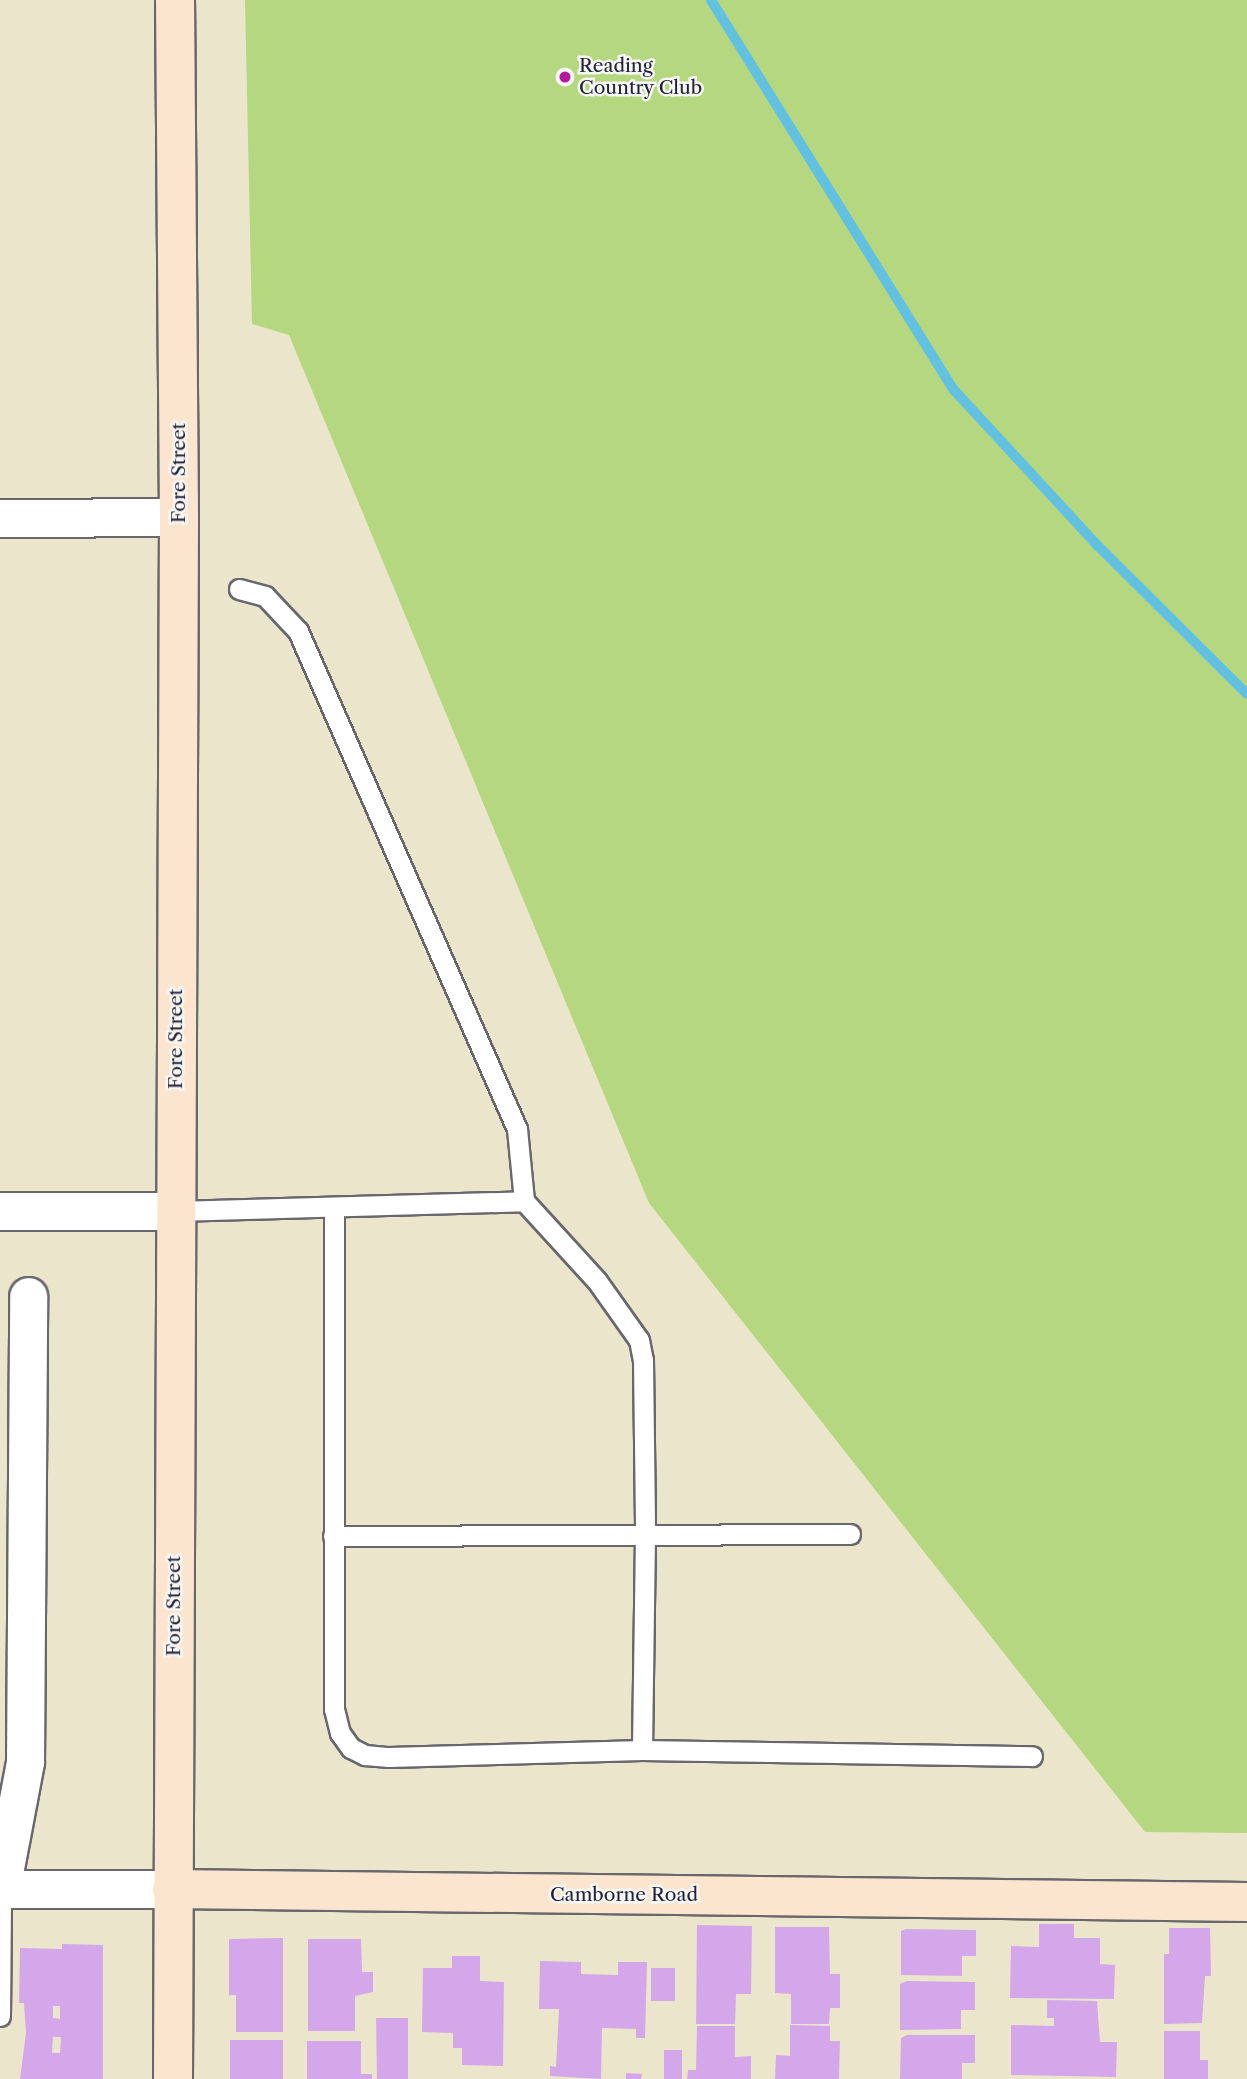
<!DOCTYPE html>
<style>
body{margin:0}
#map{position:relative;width:1247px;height:2079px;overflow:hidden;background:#ebe6cb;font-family:"Libre Caslon Text",serif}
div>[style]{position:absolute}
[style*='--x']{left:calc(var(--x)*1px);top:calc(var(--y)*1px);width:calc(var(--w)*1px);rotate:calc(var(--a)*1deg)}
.green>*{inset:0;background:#b4d780}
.stream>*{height:10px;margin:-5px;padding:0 5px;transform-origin:5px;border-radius:5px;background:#62c1e1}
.building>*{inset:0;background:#d4a7ea}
.roads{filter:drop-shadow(2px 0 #68676d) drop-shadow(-2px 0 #68676d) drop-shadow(0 2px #68676d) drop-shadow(0 -2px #68676d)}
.lane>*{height:19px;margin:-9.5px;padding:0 9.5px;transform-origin:9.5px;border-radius:9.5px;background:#fff}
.street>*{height:37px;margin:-18.5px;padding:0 18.5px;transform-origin:18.5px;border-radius:18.5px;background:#fff}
.secondary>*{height:38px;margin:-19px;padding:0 19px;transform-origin:19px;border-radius:19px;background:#fbe5cf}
.dots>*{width:19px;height:19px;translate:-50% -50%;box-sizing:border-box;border:4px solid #f6f6f2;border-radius:50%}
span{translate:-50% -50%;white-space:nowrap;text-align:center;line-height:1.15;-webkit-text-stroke:5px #f6f6f2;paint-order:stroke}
.poi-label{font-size:19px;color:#22223b}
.left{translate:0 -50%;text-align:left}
.street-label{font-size:19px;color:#22223b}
</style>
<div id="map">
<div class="green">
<div style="clip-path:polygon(245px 0,1247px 0,1247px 1833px,1145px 1832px,649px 1203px,289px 335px,252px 324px)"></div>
</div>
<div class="stream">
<div style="--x:711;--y:0;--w:460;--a:58.1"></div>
<div style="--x:954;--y:390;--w:211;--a:47.3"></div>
<div style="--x:1097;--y:545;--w:211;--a:44.8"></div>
</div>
<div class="building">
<div style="clip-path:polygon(1039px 1924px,1074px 1924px,1074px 1938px,1100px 1938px,1100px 1964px,1115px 1965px,1114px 1999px,1010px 1998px,1011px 1946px,1039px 1947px)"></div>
<div style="clip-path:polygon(697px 1925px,752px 1926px,751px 1994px,736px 1994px,735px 2024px,696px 2024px)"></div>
<div style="clip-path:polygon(775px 1927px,829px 1927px,830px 1974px,840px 1974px,840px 2008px,830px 2008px,829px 2024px,791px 2024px,791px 1994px,775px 1993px)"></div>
<div style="clip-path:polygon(1169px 1928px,1210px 1928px,1211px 1976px,1205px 1976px,1202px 2023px,1164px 2024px,1164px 1954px,1169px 1954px)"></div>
<div style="clip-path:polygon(906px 1929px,976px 1930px,976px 1956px,962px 1956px,962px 1976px,901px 1975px,901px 1931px)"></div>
<div style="clip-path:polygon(283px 1938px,283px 2032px,236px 2032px,236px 1995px,229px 1995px,229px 1939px)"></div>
<div style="clip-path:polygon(308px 1939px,361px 1939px,362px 1972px,373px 1972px,373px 1992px,355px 1996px,355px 2031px,308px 2031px)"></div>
<div style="clip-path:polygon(evenodd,62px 1944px,103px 1945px,103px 2079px,20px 2079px,26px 2033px,24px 2003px,19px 2003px,20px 1948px,62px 1949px,62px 1944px,53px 2006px,60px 2006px,60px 2019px,53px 2018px,53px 2006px,62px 1944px,53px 2037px,61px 2037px,60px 2053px,52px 2053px,53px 2037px)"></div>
<div style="clip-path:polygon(452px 1956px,480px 1956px,480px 1981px,504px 1982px,503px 2066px,462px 2065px,462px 2048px,453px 2048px,453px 2033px,422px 2032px,423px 1968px,452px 1968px)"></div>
<div style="clip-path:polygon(540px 1961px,581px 1962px,581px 1974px,618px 1975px,618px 1962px,647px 1962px,645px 2038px,636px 2038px,636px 2029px,602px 2028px,601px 2079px,550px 2076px,550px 2066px,556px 2067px,559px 2009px,539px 2009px)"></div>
<div style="clip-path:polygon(651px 1968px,675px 1968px,675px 2001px,651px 2001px)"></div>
<div style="clip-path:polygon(907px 1981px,975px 1982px,975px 2010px,961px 2010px,961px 2029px,900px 2030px,900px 1984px)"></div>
<div style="clip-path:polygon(1047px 2000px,1097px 2001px,1100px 2042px,1117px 2042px,1116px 2077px,1011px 2075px,1011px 2025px,1054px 2026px,1054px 2018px,1047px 2018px)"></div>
<div style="clip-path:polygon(376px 2018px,408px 2018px,408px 2079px,377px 2079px)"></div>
<div style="clip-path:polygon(790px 2025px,830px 2026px,830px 2041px,840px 2041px,839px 2079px,775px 2079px,776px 2055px,790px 2056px)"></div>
<div style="clip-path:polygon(697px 2026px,735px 2026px,735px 2057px,751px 2056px,751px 2079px,687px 2079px,688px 2070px,696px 2070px)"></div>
<div style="clip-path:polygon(1164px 2031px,1200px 2031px,1200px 2060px,1208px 2060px,1208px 2079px,1164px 2079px)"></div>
<div style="clip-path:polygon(907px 2035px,975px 2035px,975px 2063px,962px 2063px,962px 2079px,900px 2079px,901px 2038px)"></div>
<div style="clip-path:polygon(230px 2040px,283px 2040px,283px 2079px,230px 2079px)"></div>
<div style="clip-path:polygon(307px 2041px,361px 2041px,361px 2074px,372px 2074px,372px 2079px,307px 2079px)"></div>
<div style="clip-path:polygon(664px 2050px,682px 2050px,682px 2079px,664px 2079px)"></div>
<div style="clip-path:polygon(626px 2073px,642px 2074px,641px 2079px,626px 2079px)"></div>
</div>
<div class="roads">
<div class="lane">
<div style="--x:239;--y:589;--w:27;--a:15"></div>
<div style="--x:265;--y:596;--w:48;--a:46.7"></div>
<div style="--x:298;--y:631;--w:544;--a:66.26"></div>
<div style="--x:517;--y:1129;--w:72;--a:84.4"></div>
<div style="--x:524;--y:1201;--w:108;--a:47.6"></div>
<div style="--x:597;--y:1281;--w:72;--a:54.6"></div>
<div style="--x:639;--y:1340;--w:20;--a:79"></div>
<div style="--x:643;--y:1360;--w:175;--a:89.3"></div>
<div style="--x:645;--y:1535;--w:215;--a:90.8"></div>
<div style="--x:334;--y:1209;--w:500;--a:90"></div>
<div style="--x:334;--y:1709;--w:25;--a:76"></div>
<div style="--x:340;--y:1733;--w:19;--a:54"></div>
<div style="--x:351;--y:1748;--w:16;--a:27"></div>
<div style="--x:365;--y:1755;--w:24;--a:5"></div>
<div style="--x:389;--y:1757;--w:253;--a:-1.6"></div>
<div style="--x:642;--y:1750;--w:390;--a:0.9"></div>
<div style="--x:175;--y:1211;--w:349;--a:-1.6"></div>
<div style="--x:333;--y:1536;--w:517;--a:-0.22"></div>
<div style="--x:0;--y:2016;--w:127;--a:-89.5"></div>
</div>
<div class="street">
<div style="--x:0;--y:518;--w:179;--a:-0.3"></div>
<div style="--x:0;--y:1211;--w:175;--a:0"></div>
<div style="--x:0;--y:1889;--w:172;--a:0"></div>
<div style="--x:1;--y:1889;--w:129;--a:-79.3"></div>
<div style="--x:25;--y:1762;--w:466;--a:-89.6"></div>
</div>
<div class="secondary">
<div style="--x:172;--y:1889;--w:1075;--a:0.69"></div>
<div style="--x:173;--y:2079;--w:1562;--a:-89.78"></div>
<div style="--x:179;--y:517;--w:517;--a:-90.44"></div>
</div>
</div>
<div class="dots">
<div style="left:565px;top:77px;background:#b5179e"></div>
</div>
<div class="poi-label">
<span class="left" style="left:579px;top:77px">Reading<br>Country Club</span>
</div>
<div class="street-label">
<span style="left:179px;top:473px;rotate:-90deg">Fore Street</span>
<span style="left:176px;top:1039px;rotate:-90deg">Fore Street</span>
<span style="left:174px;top:1606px;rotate:-90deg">Fore Street</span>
<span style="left:624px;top:1895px">Camborne Road</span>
</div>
</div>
